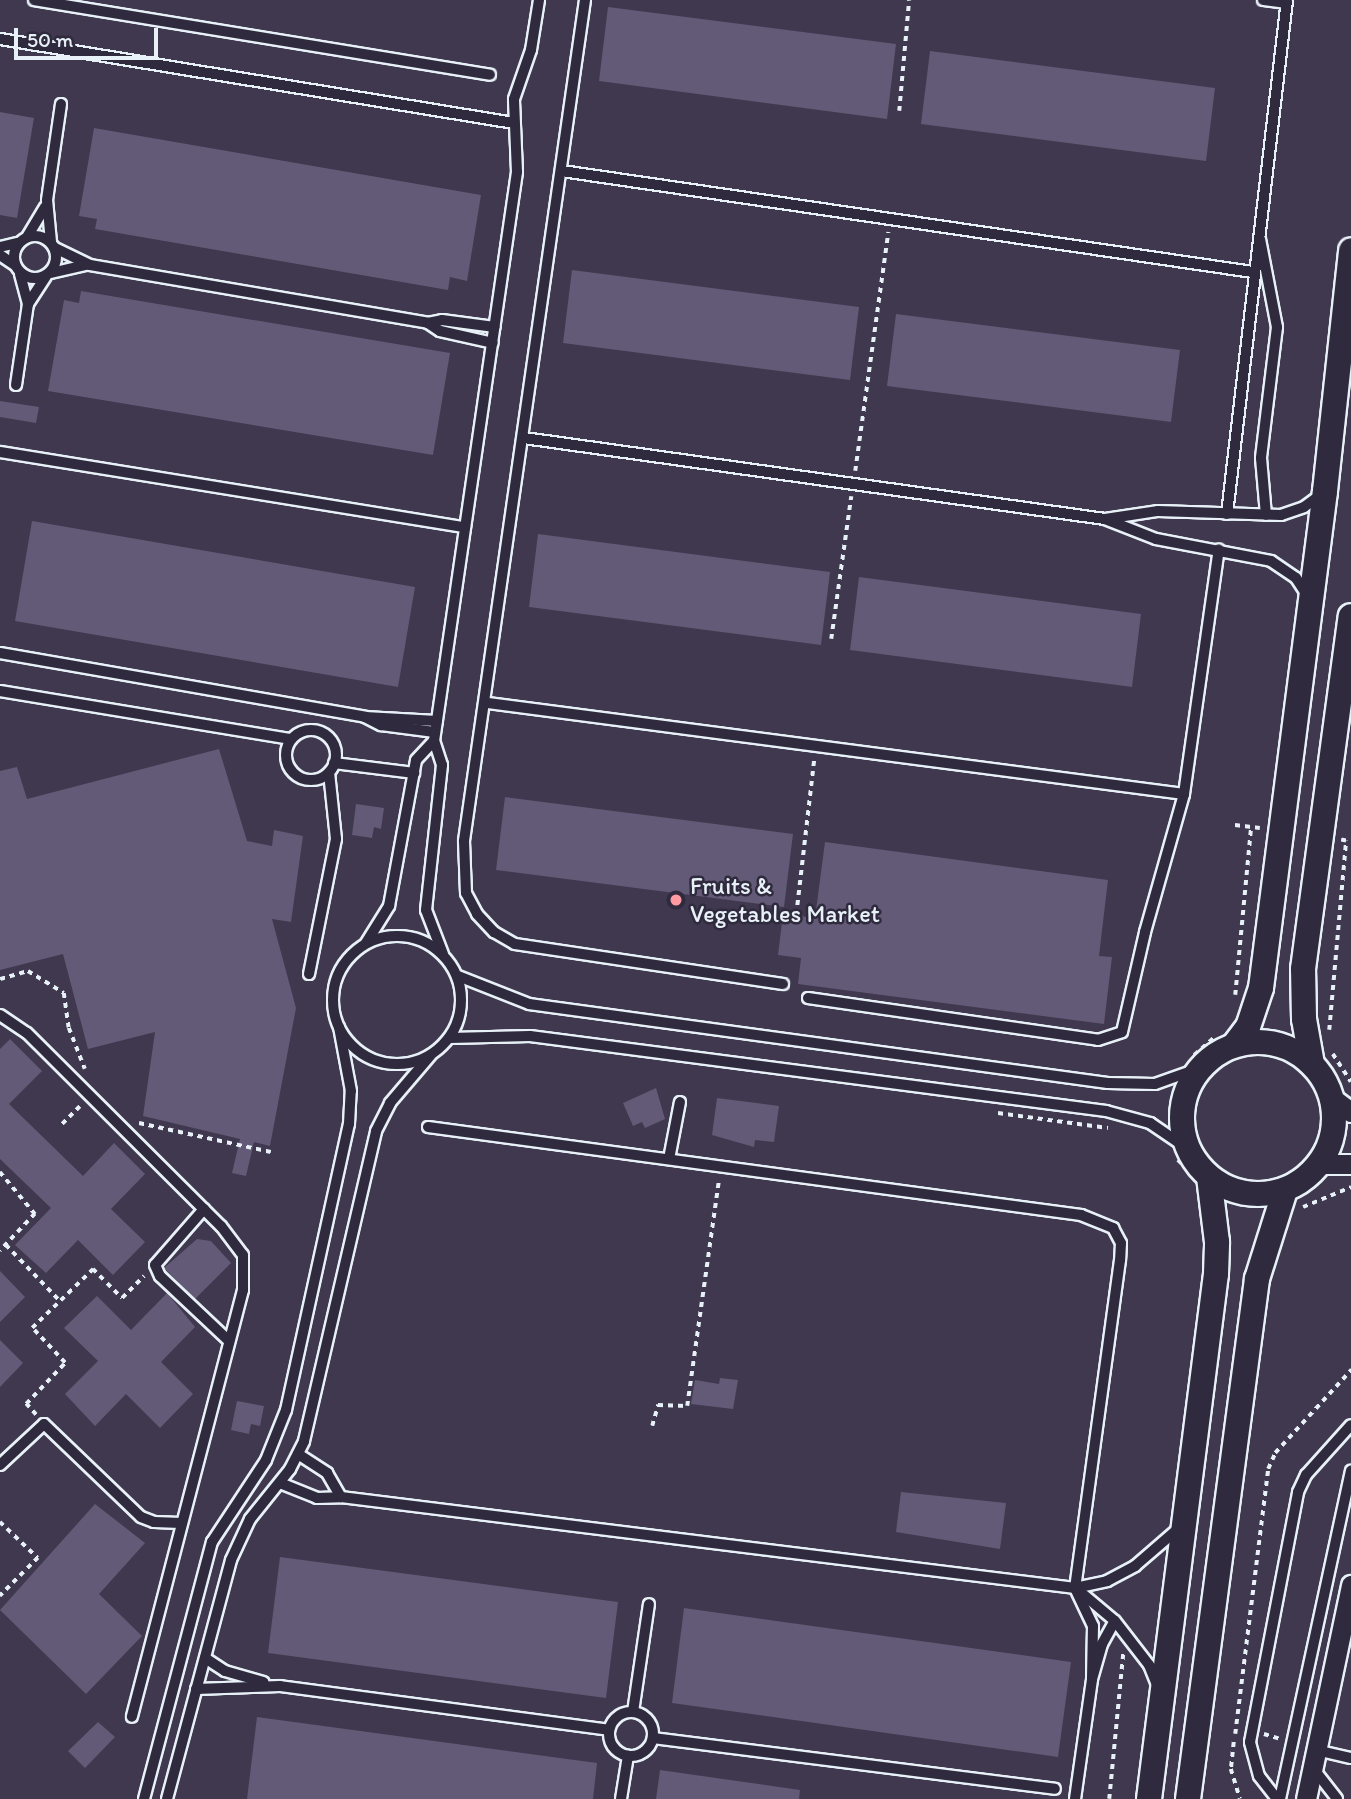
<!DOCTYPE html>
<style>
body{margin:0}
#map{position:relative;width:1351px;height:1799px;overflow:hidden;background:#2f2a3d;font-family:Itim,sans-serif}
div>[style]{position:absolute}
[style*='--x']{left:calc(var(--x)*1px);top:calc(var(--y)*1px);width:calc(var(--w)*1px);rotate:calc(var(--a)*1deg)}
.built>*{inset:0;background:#3f384e}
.building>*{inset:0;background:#635a77}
.path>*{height:3.5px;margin-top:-1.75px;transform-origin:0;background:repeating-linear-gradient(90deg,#e8f1f8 0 5px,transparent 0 10px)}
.roads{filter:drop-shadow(2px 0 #e8f1f8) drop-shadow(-2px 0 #e8f1f8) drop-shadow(0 2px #e8f1f8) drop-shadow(0 -2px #e8f1f8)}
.service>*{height:10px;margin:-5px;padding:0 5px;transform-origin:5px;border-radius:5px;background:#2f2a3d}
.service>.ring{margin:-5px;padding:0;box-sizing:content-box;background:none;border:10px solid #2f2a3d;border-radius:50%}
.minor>*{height:19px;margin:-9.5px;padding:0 9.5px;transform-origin:9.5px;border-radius:9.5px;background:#2f2a3d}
.tertiary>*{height:24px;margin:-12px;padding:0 12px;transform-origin:12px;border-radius:12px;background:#2f2a3d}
.tertiary>.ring{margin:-12px;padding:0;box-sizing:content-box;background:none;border:24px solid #2f2a3d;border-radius:50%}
.dots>*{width:19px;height:19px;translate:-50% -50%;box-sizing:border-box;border:4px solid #2f2a3d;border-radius:50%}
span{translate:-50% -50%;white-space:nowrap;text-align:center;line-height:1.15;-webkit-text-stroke:5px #2f2a3d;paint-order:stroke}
.poi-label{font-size:24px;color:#e8f1f8}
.left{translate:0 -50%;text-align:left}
.scale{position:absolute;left:14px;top:28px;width:144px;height:32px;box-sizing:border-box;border:4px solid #e8f1f8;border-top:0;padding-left:9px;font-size:21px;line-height:24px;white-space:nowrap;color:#e8f1f8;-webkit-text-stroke:5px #2f2a3d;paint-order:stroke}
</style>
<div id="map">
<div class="built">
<div style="clip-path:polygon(0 0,1351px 0,1351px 1799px,0 1799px)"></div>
</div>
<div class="building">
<div style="clip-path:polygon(608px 7px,896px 44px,887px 119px,599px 81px)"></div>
<div style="clip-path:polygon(930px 51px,1215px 88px,1206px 161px,921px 124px)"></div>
<div style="clip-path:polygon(0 112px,34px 118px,17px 218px,0 215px)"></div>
<div style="clip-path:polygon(94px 128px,481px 195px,467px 281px,450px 277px,448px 290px,95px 229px,97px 219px,79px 216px)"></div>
<div style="clip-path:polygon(572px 270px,859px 307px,850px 380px,563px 343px)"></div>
<div style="clip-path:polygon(81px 291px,450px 353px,433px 455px,48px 391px,64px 300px,79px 303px)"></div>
<div style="clip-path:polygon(896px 314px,1180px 350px,1171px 422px,887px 386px)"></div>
<div style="clip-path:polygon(0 401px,39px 407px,36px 423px,0 417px)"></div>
<div style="clip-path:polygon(32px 521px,415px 587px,398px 687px,15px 621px)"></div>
<div style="clip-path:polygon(538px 534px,830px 572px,821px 645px,529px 607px)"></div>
<div style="clip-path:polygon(859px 577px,1141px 614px,1132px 687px,850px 650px)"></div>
<div style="clip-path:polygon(219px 749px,247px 841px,272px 846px,274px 830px,303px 836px,291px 922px,272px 919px,296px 1008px,270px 1146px,254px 1142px,246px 1176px,232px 1173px,240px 1139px,143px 1116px,155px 1032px,88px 1049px,63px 954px,0 970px,0 771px,17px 767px,27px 799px)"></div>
<div style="clip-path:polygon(505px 797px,793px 834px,784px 907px,496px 870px)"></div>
<div style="clip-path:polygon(356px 804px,384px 808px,381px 829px,374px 827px,372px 838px,352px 835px)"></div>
<div style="clip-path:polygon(825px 842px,1108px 880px,1099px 956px,1112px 957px,1104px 1024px,798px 984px,801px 958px,778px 955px,783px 914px,815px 918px)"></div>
<div style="clip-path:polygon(10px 1039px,42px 1071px,9px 1104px,83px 1176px,114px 1143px,145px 1174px,111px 1209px,145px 1242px,113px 1275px,78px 1240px,46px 1273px,15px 1245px,51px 1208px,0 1159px,0 1049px)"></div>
<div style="clip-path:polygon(656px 1088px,665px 1119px,645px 1128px,642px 1122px,633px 1126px,623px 1103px)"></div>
<div style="clip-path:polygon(717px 1098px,779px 1106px,774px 1142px,755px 1140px,754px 1147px,712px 1135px)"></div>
<div style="clip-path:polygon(197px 1239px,211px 1241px,231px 1263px,195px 1299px,164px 1268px)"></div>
<div style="clip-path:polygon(0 1271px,25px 1297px,0 1322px)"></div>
<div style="clip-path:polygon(167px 1293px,195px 1327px,161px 1362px,193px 1394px,160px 1428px,126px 1394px,95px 1426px,65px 1394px,98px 1361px,64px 1328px,97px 1296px,131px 1330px)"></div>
<div style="clip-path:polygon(0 1340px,23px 1363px,0 1387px)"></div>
<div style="clip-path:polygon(720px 1378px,738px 1380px,733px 1409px,691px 1404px,695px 1380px,719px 1384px)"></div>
<div style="clip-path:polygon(237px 1401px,264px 1406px,260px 1426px,251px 1424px,249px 1434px,231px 1430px)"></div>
<div style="clip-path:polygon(901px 1492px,1006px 1503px,1000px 1549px,896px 1532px)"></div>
<div style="clip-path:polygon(95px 1504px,145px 1543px,99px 1594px,142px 1636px,86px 1694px,0 1610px)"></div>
<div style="clip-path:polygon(280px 1557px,618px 1602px,606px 1698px,268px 1653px)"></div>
<div style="clip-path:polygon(684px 1608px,1071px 1662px,1058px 1757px,672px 1703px)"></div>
<div style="clip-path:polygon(257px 1717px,597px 1763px,593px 1799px,247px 1799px)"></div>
<div style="clip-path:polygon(98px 1722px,115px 1737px,85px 1768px,68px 1751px)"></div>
<div style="clip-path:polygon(660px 1770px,800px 1790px,799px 1799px,656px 1799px)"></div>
</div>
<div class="path">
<div style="--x:899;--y:111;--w:111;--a:-84.9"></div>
<div style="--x:855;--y:471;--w:241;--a:-82.1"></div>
<div style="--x:831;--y:639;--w:144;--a:-82"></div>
<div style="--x:1235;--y:825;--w:25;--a:7"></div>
<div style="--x:796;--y:915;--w:156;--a:-83.4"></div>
<div style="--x:0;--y:979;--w:29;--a:-16"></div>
<div style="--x:28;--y:971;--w:42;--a:31.4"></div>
<div style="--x:64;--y:993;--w:35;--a:82"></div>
<div style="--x:69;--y:1028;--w:44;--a:68.7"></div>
<div style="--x:1235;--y:995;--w:169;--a:-84.6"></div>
<div style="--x:1329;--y:1030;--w:190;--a:-84.9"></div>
<div style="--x:1346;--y:841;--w:5;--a:-169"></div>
<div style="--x:1333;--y:1054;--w:33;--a:57"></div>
<div style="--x:1194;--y:1055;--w:28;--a:-41"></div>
<div style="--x:998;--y:1113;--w:111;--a:7.8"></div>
<div style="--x:139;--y:1123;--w:135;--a:12.4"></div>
<div style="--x:62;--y:1124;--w:25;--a:-45"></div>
<div style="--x:1178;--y:1160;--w:17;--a:45"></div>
<div style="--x:0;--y:1172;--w:55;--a:50.2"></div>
<div style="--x:35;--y:1214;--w:51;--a:133.4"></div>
<div style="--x:1303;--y:1207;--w:52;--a:-22.6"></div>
<div style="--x:6;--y:1245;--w:78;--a:46"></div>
<div style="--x:36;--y:1415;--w:15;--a:-132"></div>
<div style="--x:26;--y:1404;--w:57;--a:-46.4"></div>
<div style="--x:65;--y:1363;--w:48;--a:-133.3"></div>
<div style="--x:32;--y:1328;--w:85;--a:-44"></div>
<div style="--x:93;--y:1269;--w:41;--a:45"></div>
<div style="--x:122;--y:1298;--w:31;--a:-45"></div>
<div style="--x:652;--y:1426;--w:22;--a:-74"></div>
<div style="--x:658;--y:1405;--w:29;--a:2"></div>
<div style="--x:687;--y:1406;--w:229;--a:-82"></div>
<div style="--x:0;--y:1522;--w:52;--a:43.5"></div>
<div style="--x:38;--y:1558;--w:54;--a:135"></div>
<div style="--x:1235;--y:1734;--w:267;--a:-82.9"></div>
<div style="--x:1268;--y:1469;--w:17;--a:-66"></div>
<div style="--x:1275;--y:1453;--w:113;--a:-47.5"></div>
<div style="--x:1264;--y:1734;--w:17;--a:17"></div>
<div style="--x:1234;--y:1742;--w:27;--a:96"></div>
<div style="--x:1231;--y:1769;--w:31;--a:73"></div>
<div style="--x:1109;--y:1799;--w:147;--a:-84.5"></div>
</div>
<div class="roads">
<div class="service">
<div style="--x:34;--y:0;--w:462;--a:9.3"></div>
<div style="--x:585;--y:0;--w:850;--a:98.19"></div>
<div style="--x:464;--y:841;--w:52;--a:87.8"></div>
<div style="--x:466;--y:893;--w:24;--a:62"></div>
<div style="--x:477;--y:914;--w:25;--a:47"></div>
<div style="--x:494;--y:932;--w:24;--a:30"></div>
<div style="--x:515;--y:944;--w:271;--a:8.5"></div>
<div style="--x:1263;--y:0;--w:23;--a:7"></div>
<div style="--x:0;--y:39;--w:521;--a:9.28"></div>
<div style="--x:562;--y:171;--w:698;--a:8.32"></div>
<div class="ring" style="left:14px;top:236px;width:32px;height:32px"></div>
<div style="--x:27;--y:237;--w:35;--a:-59"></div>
<div style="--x:1260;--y:239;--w:90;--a:79.1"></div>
<div style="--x:1277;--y:327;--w:132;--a:97"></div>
<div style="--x:1261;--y:458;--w:57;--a:85"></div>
<div style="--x:51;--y:242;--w:42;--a:-95.4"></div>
<div style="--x:47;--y:200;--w:97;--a:-81.7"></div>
<div style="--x:0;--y:247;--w:18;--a:-13"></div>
<div style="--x:55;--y:248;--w:39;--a:26"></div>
<div style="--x:90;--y:265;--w:343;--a:9.7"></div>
<div style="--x:428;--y:323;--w:14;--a:-12"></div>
<div style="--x:442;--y:320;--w:53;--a:7.5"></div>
<div style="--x:0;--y:255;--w:18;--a:34"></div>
<div style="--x:51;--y:273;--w:37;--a:-13"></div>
<div style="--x:28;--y:304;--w:33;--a:-57"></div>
<div style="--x:428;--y:323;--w:14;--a:34"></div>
<div style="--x:440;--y:331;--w:54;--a:12.8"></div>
<div style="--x:16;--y:385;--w:82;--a:-81.6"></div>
<div style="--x:28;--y:304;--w:31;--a:-105"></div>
<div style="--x:524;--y:438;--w:587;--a:7.94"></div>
<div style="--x:1105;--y:519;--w:55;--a:21.4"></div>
<div style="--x:1156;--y:539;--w:117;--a:10.8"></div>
<div style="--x:1271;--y:561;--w:30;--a:34"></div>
<div style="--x:1296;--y:578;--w:20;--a:57"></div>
<div style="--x:0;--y:452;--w:471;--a:9.2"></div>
<div style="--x:1227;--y:514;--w:517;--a:-83.34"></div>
<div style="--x:1105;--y:519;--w:54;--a:-8.6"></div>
<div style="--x:1158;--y:511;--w:123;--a:1.9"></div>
<div style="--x:1281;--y:515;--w:24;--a:-19"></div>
<div style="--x:1304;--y:507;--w:19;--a:-36"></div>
<div style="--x:0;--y:653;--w:371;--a:9.9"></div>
<div style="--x:365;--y:717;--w:72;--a:3.2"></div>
<div style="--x:0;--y:691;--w:295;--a:9.4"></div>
<div style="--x:488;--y:703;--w:702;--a:7.45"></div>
<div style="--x:365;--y:717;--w:18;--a:27"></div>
<div style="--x:381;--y:725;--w:54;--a:7.4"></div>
<div class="ring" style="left:286px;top:730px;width:40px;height:40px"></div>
<div style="--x:334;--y:763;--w:81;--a:7.1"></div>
<div class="ring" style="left:333px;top:936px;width:118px;height:118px"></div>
<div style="--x:366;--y:943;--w:44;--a:-58.1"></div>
<div style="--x:389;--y:906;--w:148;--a:-79.5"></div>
<div style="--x:416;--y:760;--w:26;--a:-47"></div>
<div style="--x:443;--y:954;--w:47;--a:-111.1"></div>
<div style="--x:426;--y:910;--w:146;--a:-83.7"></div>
<div style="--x:442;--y:765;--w:25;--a:-108"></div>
<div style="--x:434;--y:741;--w:575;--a:-81.7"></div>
<div style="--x:517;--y:172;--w:73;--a:-92.4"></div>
<div style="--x:514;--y:99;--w:52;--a:-70.9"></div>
<div style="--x:531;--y:50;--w:51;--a:-80.9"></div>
<div style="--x:309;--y:974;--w:138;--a:-78.7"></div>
<div style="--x:336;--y:839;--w:67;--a:-96"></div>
<div style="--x:458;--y:976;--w:76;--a:21.5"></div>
<div style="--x:529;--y:1004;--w:584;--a:7.77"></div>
<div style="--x:1108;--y:1083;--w:47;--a:1.2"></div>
<div style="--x:1155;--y:1084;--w:48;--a:-19.6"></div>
<div style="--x:808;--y:998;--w:293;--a:8.2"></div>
<div style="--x:1098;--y:1040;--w:25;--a:-18"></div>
<div style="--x:1122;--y:1032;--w:103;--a:-77"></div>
<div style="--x:1145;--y:932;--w:143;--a:-74.2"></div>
<div style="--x:1184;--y:794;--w:247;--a:-81.9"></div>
<div style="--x:0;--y:1015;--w:32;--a:34"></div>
<div style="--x:27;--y:1033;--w:274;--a:44.9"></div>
<div style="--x:221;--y:1226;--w:36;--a:53"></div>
<div style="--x:243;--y:1255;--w:35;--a:90"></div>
<div style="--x:243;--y:1290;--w:441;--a:104.6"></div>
<div style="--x:450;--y:1038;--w:80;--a:-1.4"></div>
<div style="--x:530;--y:1036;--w:581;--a:7.42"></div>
<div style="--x:1106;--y:1111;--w:46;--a:15.3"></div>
<div style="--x:1150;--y:1123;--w:46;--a:34.4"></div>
<div style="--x:428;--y:1127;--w:659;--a:7.68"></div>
<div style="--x:1081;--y:1215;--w:35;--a:22"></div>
<div style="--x:1113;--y:1228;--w:17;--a:62"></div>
<div style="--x:1121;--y:1243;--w:17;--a:93"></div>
<div style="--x:1120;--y:1260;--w:331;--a:97.8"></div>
<div style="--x:1075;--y:1588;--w:42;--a:64.7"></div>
<div style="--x:1093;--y:1626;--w:53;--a:91.1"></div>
<div style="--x:669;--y:1159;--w:58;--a:-79.1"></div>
<div style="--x:204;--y:1209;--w:74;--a:131.2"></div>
<div style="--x:155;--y:1265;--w:12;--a:66"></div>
<div style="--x:160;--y:1276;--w:95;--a:43.3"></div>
<div style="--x:298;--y:1454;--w:35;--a:33"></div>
<div style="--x:327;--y:1473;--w:28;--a:60"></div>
<div style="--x:0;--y:1465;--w:60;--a:-43"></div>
<div style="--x:44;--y:1424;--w:134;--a:43.8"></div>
<div style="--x:141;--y:1517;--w:14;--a:21"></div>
<div style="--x:154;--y:1522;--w:27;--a:2"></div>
<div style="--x:280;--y:1483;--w:40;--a:22"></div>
<div style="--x:317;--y:1498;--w:24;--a:-2"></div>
<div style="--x:341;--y:1497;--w:740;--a:7.07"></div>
<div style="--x:1075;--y:1588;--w:33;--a:-12"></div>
<div style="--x:1107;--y:1581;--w:32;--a:-28"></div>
<div style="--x:1135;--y:1566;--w:58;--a:-40.8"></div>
<div style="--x:1084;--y:1595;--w:40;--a:40"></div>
<div style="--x:1115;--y:1621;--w:56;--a:52.3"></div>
<div style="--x:1149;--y:1665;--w:22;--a:68"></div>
<div style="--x:205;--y:1658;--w:24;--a:33"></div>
<div style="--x:225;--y:1671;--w:40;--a:16"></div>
<div style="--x:196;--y:1689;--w:84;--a:-2"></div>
<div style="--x:280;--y:1686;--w:332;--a:7.6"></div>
<div style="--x:633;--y:1712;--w:109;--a:-81.6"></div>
<div class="ring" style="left:609px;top:1712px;width:34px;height:34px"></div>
<div style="--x:653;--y:1738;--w:405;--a:7.2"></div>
<div style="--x:1316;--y:1750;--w:36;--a:13"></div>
<div style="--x:1313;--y:1768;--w:39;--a:52"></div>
<div style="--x:144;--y:1799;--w:266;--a:-75.2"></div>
<div style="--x:212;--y:1542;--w:98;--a:-56.6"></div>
<div style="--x:266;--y:1460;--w:54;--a:-68.2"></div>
<div style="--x:286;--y:1410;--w:293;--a:-77.6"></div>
<div style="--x:349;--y:1124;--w:33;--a:-87"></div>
<div style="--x:351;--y:1091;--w:65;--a:-100.6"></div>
<div style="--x:167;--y:1799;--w:247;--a:-75"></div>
<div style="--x:231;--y:1560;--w:45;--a:-65.1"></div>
<div style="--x:250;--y:1519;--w:64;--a:-51.3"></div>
<div style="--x:290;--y:1469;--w:31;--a:-63"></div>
<div style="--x:304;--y:1441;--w:318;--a:-76.9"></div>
<div style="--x:376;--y:1131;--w:31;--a:-63"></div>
<div style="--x:390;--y:1103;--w:62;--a:-49.6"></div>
<div style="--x:621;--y:1799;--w:44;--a:-80.8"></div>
<div style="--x:1075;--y:1799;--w:121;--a:-81.9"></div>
<div style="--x:1092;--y:1679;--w:36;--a:-74"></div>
<div style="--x:1102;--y:1644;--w:26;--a:-61"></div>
<div style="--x:1277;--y:1799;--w:29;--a:-128"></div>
<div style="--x:1259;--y:1776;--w:35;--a:-105"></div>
<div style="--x:1250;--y:1742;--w:255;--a:-79.1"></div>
<div style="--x:1298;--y:1492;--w:19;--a:-65"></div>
<div style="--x:1306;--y:1475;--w:67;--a:-48"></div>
<div style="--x:1280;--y:1799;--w:336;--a:-77.8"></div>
</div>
<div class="minor">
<div style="--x:1331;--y:1097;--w:25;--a:37"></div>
<div style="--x:1319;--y:1164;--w:32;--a:0"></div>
<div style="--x:1306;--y:1799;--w:219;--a:-78.1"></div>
</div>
<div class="tertiary">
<div class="ring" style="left:1182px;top:1042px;width:128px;height:128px"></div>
<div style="--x:1235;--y:1044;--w:21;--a:-53"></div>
<div style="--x:1248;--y:1027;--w:41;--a:-71.6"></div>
<div style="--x:1261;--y:988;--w:501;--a:-82.66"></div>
<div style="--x:1325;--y:491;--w:242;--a:-83.8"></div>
<div style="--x:1312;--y:1064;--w:46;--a:-100.1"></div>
<div style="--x:1304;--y:1019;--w:50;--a:-91.1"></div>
<div style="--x:1303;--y:969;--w:356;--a:-82.3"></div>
<div style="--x:1149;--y:1799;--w:529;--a:-82.73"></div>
<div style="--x:1216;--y:1274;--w:32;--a:-88"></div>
<div style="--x:1217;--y:1242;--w:65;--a:-97"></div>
<div style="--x:1188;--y:1799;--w:525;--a:-82.44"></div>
<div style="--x:1257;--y:1279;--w:93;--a:-72.5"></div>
</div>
</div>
<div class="dots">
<div style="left:676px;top:900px;background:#ff9aa2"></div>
</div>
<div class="poi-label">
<span class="left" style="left:690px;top:900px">Fruits &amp;<br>Vegetables Market</span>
</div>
<div class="scale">50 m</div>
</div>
